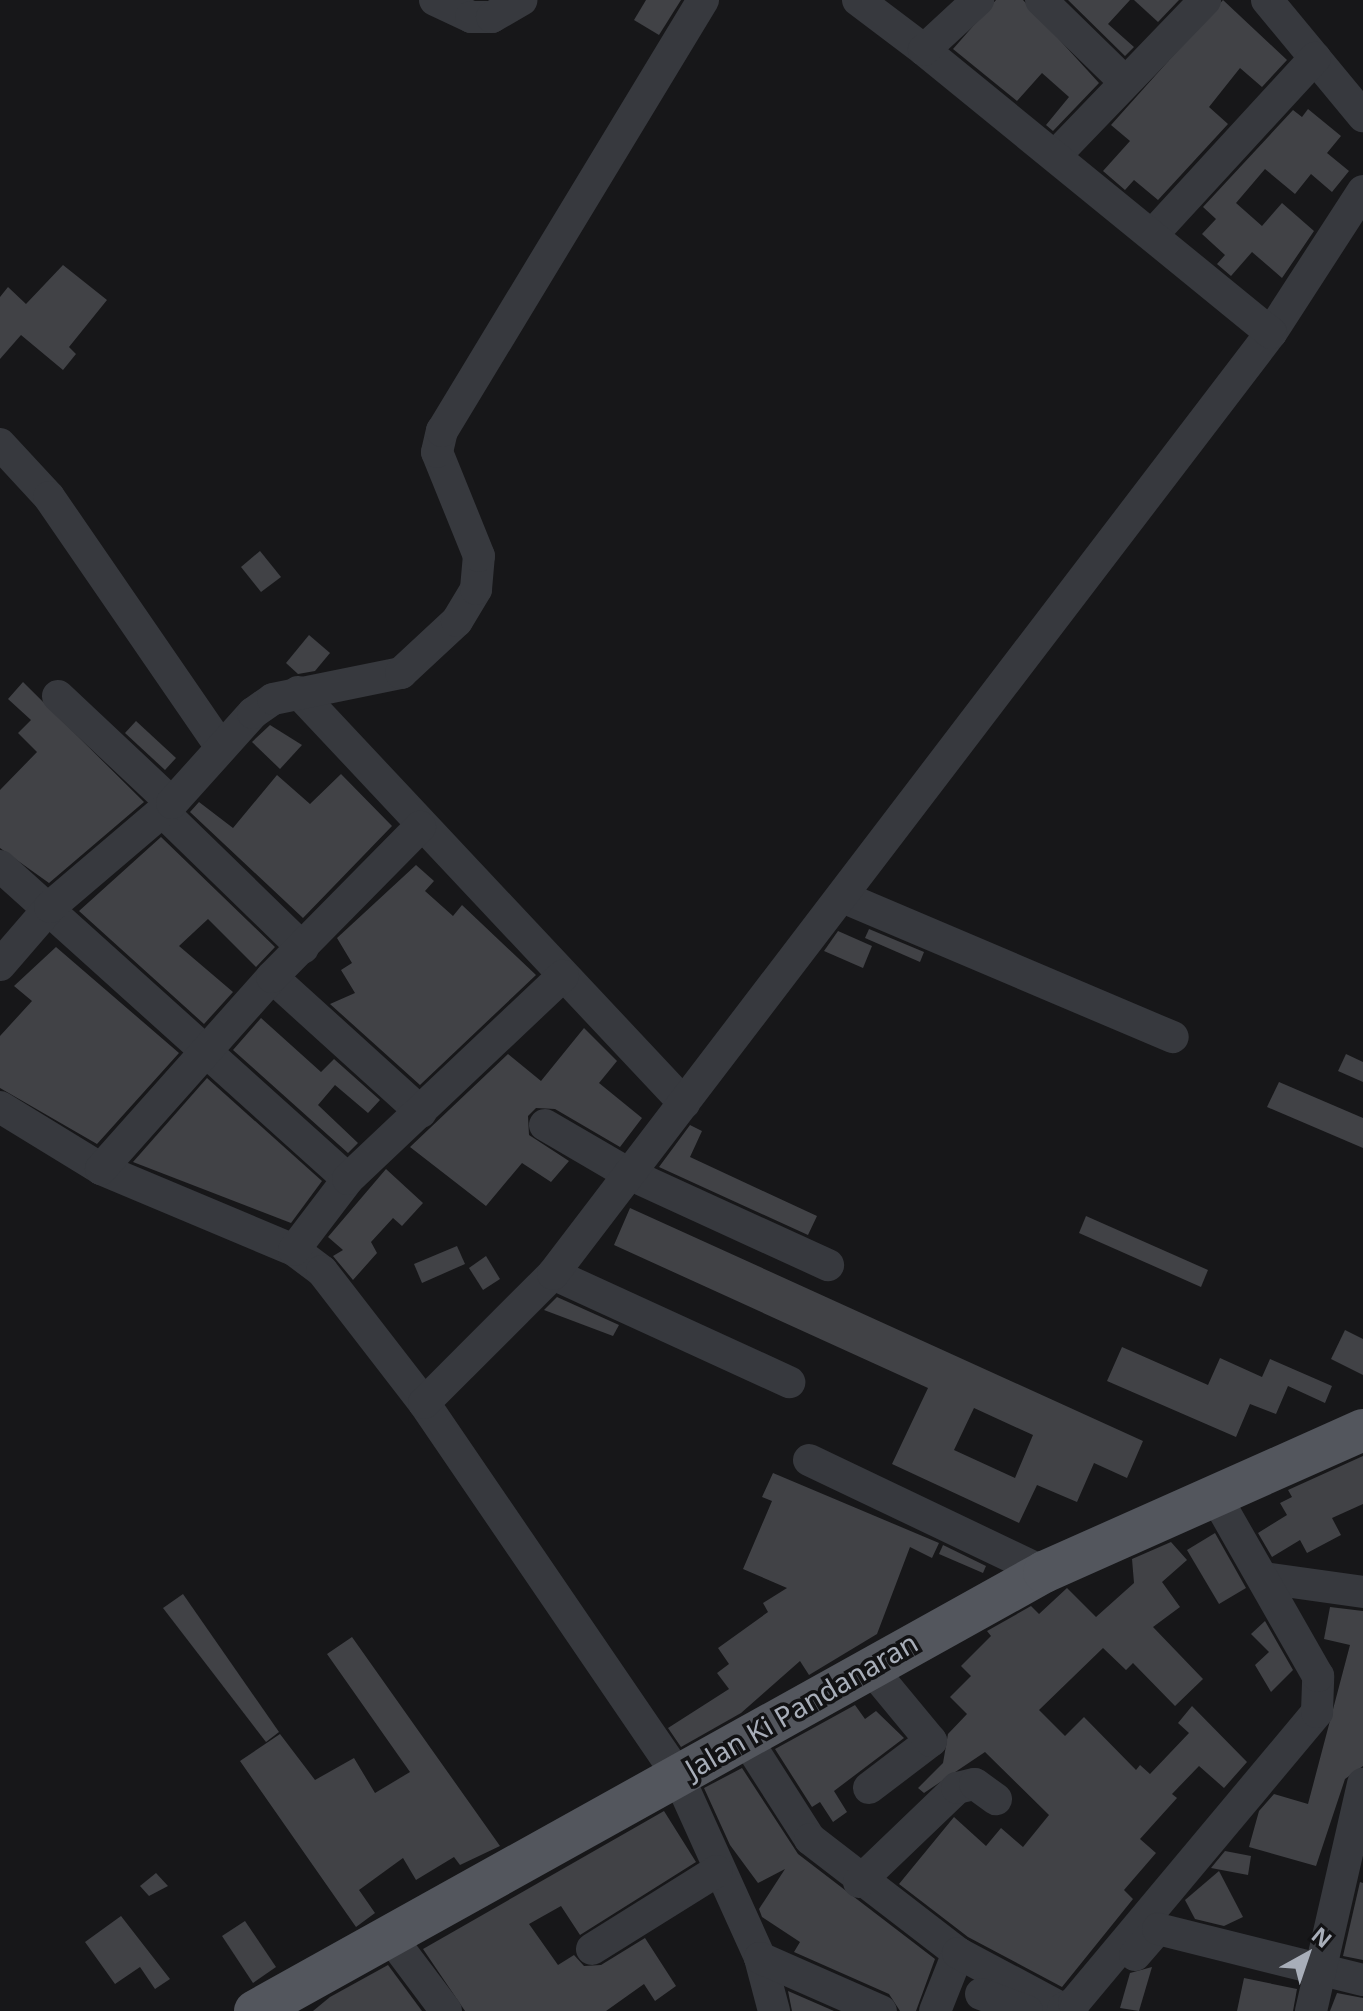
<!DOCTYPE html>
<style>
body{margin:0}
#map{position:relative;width:1363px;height:2011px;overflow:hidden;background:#171719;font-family:"Noto Sans",sans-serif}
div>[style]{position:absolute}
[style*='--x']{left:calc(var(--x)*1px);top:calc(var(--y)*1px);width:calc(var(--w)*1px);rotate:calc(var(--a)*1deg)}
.building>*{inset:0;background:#414246}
.minor>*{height:32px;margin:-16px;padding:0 16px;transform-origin:16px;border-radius:16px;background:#37393e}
.major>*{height:42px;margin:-21px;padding:0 21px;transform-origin:21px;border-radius:21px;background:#53565d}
span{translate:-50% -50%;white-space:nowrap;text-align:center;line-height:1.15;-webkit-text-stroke:7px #121214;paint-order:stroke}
.street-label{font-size:28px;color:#a8aeb9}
.north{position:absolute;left:1267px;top:1915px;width:80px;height:80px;-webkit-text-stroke:6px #121214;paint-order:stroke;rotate:40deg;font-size:22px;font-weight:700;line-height:32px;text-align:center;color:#a8aeb9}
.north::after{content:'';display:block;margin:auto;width:28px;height:36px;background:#a8aeb9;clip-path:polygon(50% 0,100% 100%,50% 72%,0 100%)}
</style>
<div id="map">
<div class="building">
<div style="clip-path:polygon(646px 0,681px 0,659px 35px,634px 20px)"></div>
<div style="clip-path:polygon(996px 0,1023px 0,1099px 83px,1053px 131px,1046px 125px,1069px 97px,1042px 73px,1017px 101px,953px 49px)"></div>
<div style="clip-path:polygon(1068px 0,1130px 0,1108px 24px,1134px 47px,1125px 56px)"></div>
<div style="clip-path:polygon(1134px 0,1179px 0,1158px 22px)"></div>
<div style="clip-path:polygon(1223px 0,1287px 60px,1262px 87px,1240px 68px,1209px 107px,1228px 124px,1158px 200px,1134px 180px,1125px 190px,1103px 171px,1130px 141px,1111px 125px)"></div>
<div style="clip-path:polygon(1308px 109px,1341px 136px,1327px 153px,1349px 171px,1332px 192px,1311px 174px,1295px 194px,1265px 169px,1236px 203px,1262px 226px,1282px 203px,1314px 231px,1282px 278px,1252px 252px,1231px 276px,1217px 264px,1225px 255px,1202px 234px,1216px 219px,1203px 207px,1293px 110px,1302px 117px)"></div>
<div style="clip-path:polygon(63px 265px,107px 300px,69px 347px,76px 354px,63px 370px,21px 335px,0 359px,0 297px,8px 287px,26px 304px)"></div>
<div style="clip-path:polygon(260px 551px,281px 577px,261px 592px,241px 567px)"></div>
<div style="clip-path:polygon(309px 635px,330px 653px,315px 671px,298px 674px,286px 663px)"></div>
<div style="clip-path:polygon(23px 682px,144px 802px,49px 883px,0 848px,0 790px,37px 752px,18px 733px,31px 720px,8px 699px)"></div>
<div style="clip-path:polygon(136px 721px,176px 758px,165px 770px,125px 733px)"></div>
<div style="clip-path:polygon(270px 725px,302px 745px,280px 769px,252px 742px)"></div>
<div style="clip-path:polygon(341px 774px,392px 826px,303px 918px,190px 812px,199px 802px,233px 828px,277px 775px,310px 804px)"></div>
<div style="clip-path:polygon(161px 837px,275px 947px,256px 967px,208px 919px,179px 946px,233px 992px,204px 1024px,79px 911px)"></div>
<div style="clip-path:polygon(416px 865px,434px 881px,425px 891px,453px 916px,462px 905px,536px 975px,420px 1085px,330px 1004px,355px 993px,341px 970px,352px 963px,337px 938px)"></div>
<div style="clip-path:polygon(869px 929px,924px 952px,920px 962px,865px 938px)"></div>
<div style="clip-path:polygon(838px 931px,872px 946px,863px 968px,824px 951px)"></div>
<div style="clip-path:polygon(56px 947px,179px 1053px,97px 1144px,0 1088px,0 1036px,32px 1001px,14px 986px)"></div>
<div style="clip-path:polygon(261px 1018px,321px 1072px,334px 1059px,380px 1100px,368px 1113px,335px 1085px,318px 1105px,358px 1143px,348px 1153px,233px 1050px)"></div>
<div style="clip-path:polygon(584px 1028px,617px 1061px,599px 1083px,642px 1118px,620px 1147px,555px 1109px,536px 1108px,528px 1116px,529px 1135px,569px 1161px,551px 1182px,522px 1163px,486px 1206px,410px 1147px,508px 1054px,541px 1081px)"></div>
<div style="clip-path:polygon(1346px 1054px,1363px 1062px,1363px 1082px,1338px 1071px)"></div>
<div style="clip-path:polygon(207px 1078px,322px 1181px,291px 1223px,133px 1162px)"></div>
<div style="clip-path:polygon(1279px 1082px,1363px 1118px,1363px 1148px,1267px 1107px)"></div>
<div style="clip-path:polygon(690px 1125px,702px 1131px,690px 1157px,817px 1216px,808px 1235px,659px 1167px)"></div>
<div style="clip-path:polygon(386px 1169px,423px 1203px,402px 1226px,393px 1218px,371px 1242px,377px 1253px,353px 1280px,333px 1256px,343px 1250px,328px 1237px)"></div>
<div style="clip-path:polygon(evenodd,630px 1208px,1143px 1441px,1127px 1478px,1094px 1463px,1077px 1502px,1037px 1485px,1019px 1523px,892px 1464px,928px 1388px,614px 1245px,630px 1208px,974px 1408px,1033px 1435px,1015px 1478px,954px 1450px,974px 1408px)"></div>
<div style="clip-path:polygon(1086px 1216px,1208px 1270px,1201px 1287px,1079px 1233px)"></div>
<div style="clip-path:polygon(457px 1246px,465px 1264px,422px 1283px,414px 1264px)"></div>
<div style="clip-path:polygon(486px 1256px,500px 1279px,483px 1290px,469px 1268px)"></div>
<div style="clip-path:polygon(557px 1297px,619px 1325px,613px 1336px,544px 1310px)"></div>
<div style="clip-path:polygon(1345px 1330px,1363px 1339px,1363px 1375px,1331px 1359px)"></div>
<div style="clip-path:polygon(1122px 1347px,1208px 1385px,1220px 1358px,1262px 1377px,1270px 1359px,1332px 1386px,1325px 1403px,1288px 1386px,1276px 1414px,1250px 1404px,1236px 1437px,1107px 1381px)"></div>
<div style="clip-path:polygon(1363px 1456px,1363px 1504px,1332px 1518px,1341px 1535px,1307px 1553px,1300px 1540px,1272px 1557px,1258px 1533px,1287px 1515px,1280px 1503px,1292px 1497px,1288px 1490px)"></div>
<div style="clip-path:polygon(773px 1473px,939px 1543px,932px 1558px,910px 1547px,877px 1634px,809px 1675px,800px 1661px,741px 1713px,681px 1747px,668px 1728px,729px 1689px,717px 1673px,729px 1664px,718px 1648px,768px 1612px,763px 1603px,787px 1588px,743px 1569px,772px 1501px,762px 1497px)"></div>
<div style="clip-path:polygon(1215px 1533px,1246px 1588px,1219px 1604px,1187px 1550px)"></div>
<div style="clip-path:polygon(1171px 1542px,1187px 1560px,1162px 1582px,1180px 1607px,1153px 1627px,1203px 1679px,1175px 1706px,1133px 1663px,1126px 1670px,1103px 1648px,1039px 1710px,1065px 1736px,1084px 1717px,1136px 1770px,1140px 1765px,1150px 1774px,1189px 1733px,1178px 1723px,1192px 1706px,1247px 1762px,1224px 1788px,1199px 1766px,1172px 1794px,1177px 1798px,1140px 1839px,1156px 1853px,1124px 1890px,1133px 1899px,1062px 1987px,968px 1937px,899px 1884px,954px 1817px,986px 1846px,1001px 1828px,1023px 1847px,1049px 1815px,985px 1752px,924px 1793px,918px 1788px,943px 1763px,948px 1734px,967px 1714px,950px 1697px,971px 1676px,961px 1666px,991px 1636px,987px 1631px,1031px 1606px,1039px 1614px,1067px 1588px,1096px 1617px,1134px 1583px,1132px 1559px)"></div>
<div style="clip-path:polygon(943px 1545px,986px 1566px,983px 1573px,939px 1554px)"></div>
<div style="clip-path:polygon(183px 1594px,279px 1732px,266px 1742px,163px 1608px)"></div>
<div style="clip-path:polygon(1330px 1607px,1363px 1611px,1363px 1766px,1345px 1779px,1316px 1866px,1249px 1847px,1259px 1811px,1274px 1794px,1308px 1804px,1350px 1645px,1324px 1639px)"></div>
<div style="clip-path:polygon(1265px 1621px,1293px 1670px,1271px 1692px,1255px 1665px,1269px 1652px,1251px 1634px)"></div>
<div style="clip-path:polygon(352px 1637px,500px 1846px,460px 1865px,454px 1857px,416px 1880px,403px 1858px,359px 1890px,375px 1913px,356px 1927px,240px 1761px,280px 1734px,315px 1780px,354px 1758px,375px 1793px,410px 1772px,327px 1654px)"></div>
<div style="clip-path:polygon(855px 1705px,865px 1719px,876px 1711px,904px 1738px,834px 1791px,847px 1812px,833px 1822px,820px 1802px,812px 1807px,775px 1749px)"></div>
<div style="clip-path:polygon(742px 1768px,798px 1854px,935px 1959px,916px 2011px,900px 2011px,889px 1994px,794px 1952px,800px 1942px,762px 1917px,759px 1909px,785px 1869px,758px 1883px,730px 1845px,704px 1788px)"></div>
<div style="clip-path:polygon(664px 1811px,696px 1862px,580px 1935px,561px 1906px,529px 1924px,558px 1965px,574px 1955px,584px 1966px,601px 1965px,645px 1938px,676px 1986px,655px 2001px,644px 1984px,606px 2011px,465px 2011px,423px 1949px)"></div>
<div style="clip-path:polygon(1225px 1851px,1251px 1856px,1248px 1875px,1211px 1868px)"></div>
<div style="clip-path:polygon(1219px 1871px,1243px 1917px,1224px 1926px,1195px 1919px,1185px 1900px)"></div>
<div style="clip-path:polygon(156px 1873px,168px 1886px,149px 1896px,140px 1886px)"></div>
<div style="clip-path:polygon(1360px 1882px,1363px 1883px,1363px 1960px,1343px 1956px)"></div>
<div style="clip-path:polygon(121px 1916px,170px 1979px,155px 1989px,140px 1967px,115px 1984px,85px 1942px)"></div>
<div style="clip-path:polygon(245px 1921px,276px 1967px,253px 1983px,222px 1936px)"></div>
<div style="clip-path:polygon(388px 1965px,422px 2011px,313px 2011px,330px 1997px)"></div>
<div style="clip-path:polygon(1152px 1967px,1139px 2011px,1120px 2008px,1130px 1973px)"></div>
<div style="clip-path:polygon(1244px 1978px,1297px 1989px,1293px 2011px,1237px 2011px)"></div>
<div style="clip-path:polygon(788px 1991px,834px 2011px,792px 2011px)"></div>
<div style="clip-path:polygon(1337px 1993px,1363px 1998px,1363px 2011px,1330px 2011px)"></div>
</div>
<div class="minor">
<div style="--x:435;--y:0;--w:40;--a:25"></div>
<div style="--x:471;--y:17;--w:21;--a:0"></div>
<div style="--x:492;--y:17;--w:34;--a:-30"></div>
<div style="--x:858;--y:0;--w:83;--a:37.1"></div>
<div style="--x:1041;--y:0;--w:113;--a:44.3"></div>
<div style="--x:1267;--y:0;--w:151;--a:50.4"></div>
<div style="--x:1056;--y:155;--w:215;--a:-46.1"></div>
<div style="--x:1154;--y:233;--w:238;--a:-47.4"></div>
<div style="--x:1271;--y:333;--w:169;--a:-57.1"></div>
<div style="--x:0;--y:444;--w:72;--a:47.2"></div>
<div style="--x:49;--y:497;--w:300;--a:55.5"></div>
<div style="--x:298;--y:692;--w:564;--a:46.8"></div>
<div style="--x:58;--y:696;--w:156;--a:43.2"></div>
<div style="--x:163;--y:812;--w:195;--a:44.2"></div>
<div style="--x:0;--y:866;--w:468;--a:42"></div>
<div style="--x:845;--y:898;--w:356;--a:23"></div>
<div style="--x:0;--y:965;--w:77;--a:-49.2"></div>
<div style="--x:50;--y:907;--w:160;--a:-40.4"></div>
<div style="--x:172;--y:803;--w:121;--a:-48"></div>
<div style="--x:253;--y:713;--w:24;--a:-35"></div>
<div style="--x:273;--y:699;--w:131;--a:-11.5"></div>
<div style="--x:401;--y:673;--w:76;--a:-42.9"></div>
<div style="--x:457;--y:621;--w:37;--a:-59"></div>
<div style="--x:476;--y:589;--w:33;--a:-85"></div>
<div style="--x:479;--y:556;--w:112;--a:-112"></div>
<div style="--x:437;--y:452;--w:22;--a:-77"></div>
<div style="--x:442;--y:431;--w:504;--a:-58.8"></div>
<div style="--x:272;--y:977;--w:201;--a:42.2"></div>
<div style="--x:0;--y:1107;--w:119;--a:31.5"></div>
<div style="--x:101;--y:1169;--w:209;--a:22.8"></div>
<div style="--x:294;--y:1250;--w:35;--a:37"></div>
<div style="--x:322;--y:1271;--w:167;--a:52.3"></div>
<div style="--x:424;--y:1403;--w:451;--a:55.7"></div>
<div style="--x:678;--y:1776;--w:200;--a:65.7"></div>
<div style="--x:760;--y:1958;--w:55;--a:75.2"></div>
<div style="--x:545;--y:1125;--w:97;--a:30.3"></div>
<div style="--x:629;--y:1174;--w:219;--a:24.6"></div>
<div style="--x:101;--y:1169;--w:257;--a:-48.3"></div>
<div style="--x:272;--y:977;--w:211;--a:-45.4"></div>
<div style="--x:294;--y:1250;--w:89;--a:-52.7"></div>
<div style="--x:348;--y:1179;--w:296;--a:-43.4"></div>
<div style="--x:553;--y:1274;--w:260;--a:24.6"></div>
<div style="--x:424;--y:1403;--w:182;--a:-45"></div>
<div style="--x:553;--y:1274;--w:1184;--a:-52.66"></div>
<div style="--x:1271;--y:333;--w:448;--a:-140.8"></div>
<div style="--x:924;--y:50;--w:74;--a:-42.8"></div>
<div style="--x:809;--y:1460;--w:260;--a:25.5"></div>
<div style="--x:1264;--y:1578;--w:100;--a:8"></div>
<div style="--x:746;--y:1739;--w:119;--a:57.4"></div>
<div style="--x:810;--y:1839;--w:187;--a:37.6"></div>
<div style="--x:958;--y:1953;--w:62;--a:111.6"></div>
<div style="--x:869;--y:1788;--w:78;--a:-37.2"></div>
<div style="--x:931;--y:1741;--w:97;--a:-129.6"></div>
<div style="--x:859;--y:1882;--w:136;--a:-43.8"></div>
<div style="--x:957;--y:1788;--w:18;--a:-13"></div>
<div style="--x:975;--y:1784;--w:26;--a:36"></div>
<div style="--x:389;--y:1935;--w:95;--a:53.1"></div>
<div style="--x:592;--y:1949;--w:147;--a:-32"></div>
<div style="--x:958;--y:1953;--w:119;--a:28.1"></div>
<div style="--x:1063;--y:2009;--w:13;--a:-29"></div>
<div style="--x:1074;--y:2003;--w:379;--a:-50.1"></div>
<div style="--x:1317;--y:1712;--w:36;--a:-88"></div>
<div style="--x:1318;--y:1676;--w:206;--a:-119.7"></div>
<div style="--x:1135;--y:1955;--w:35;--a:-49"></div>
<div style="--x:1158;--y:1929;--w:211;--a:14"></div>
<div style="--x:760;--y:1958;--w:132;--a:23.7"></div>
<div style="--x:981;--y:1994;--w:49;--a:20.3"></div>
<div style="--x:1311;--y:2011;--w:233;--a:-77.1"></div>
</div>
<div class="major">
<div style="--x:255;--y:2011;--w:903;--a:-29.09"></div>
<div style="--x:1044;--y:1572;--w:349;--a:-24"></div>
</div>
<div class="street-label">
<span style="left:801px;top:1705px;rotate:-30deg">Jalan Ki Pandanaran</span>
</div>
<div class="north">N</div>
</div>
